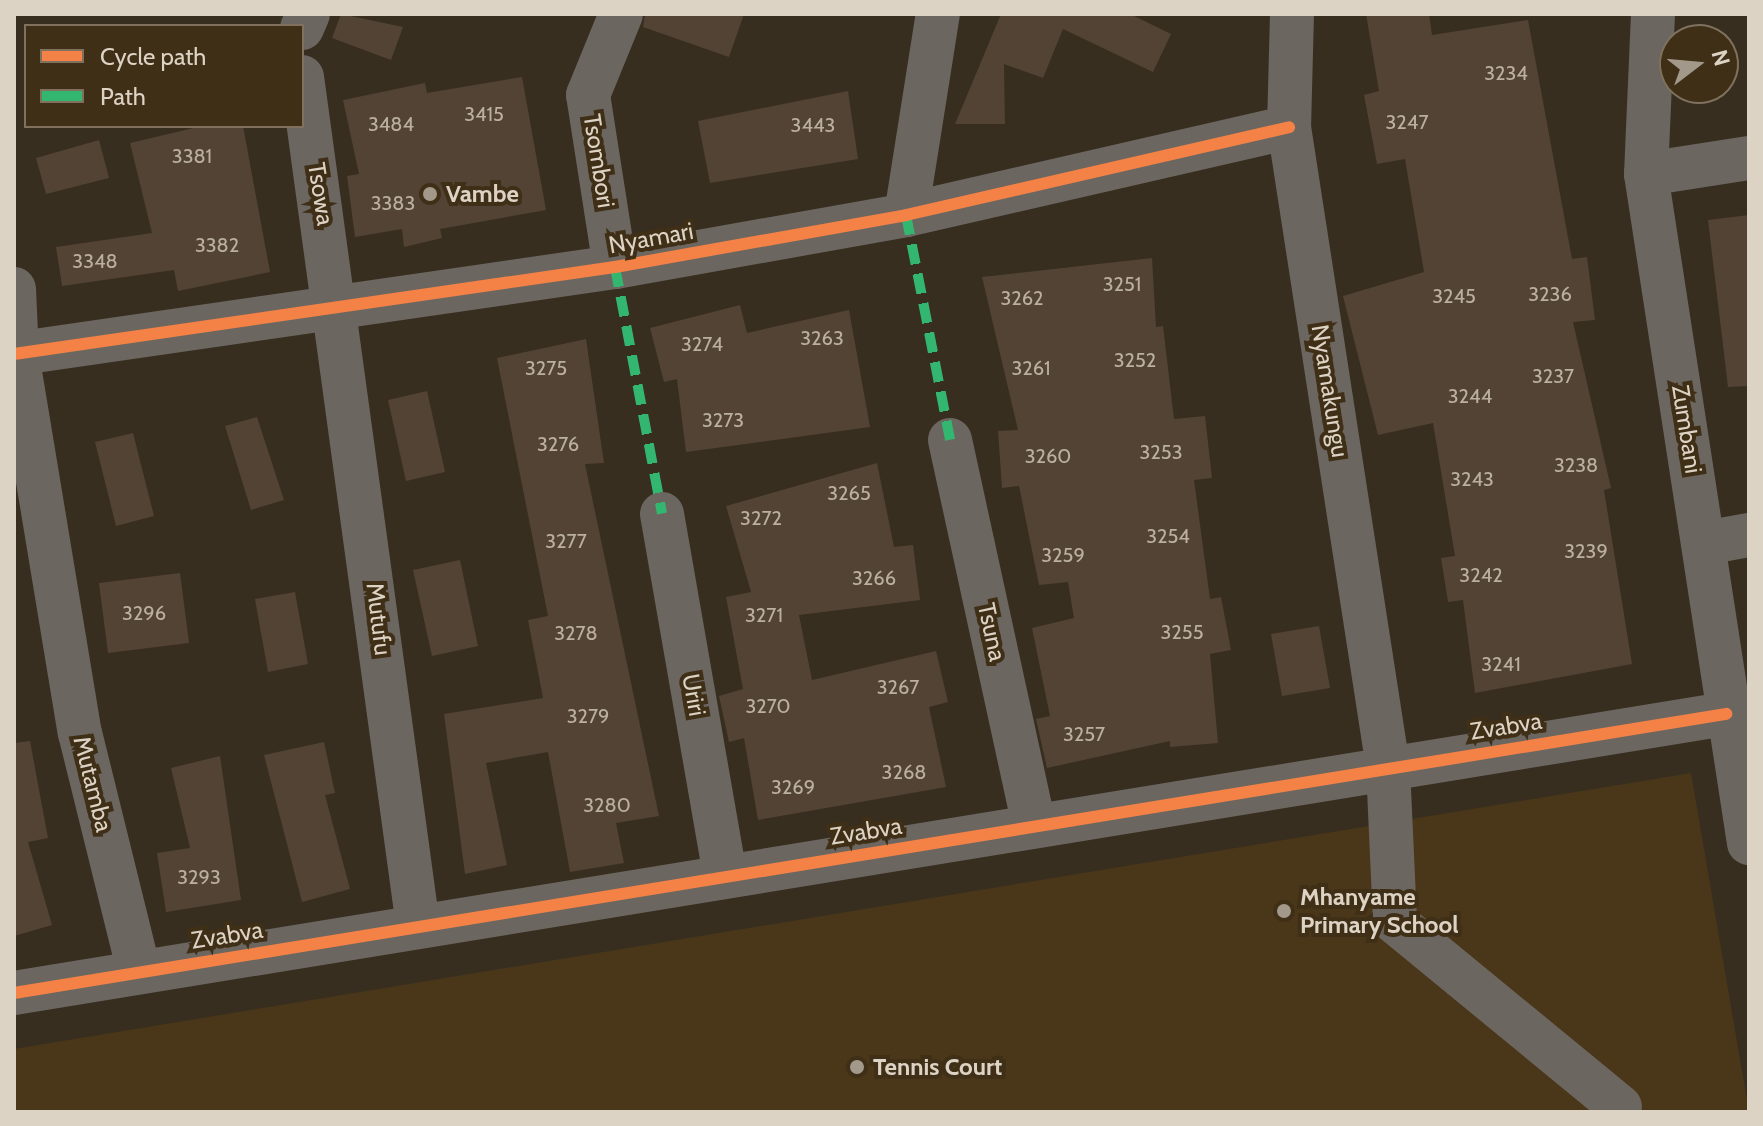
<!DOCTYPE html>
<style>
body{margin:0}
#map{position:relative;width:1763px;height:1126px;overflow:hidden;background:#372e20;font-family:Cabin,sans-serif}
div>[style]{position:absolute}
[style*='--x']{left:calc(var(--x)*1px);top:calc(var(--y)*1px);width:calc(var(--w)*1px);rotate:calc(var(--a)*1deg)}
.built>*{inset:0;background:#4a371a}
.building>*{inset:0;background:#534335}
.minor>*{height:44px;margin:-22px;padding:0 22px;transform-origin:22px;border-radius:22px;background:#6c6660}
.quiet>*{height:10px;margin-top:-5px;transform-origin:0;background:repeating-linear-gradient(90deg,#33b770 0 20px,transparent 0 30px)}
.cycleway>*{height:12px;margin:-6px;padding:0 6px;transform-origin:6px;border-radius:6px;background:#f48246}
.dots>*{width:22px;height:22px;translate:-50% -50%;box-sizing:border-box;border:4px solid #402f17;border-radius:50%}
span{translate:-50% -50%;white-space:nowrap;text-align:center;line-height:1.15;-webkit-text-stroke:8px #402f17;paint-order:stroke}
.number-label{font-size:20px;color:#baafa1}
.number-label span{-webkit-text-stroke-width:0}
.street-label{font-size:24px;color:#ddd3c5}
.poi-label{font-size:24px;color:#ddd3c5;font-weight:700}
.left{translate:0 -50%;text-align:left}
.frame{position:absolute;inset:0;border:16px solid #ddd3c5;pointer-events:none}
.legend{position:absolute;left:24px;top:24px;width:280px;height:104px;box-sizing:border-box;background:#402f17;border:2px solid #7f715d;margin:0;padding:10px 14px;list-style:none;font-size:24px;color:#ddd3c5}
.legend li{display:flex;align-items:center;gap:16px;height:40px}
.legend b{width:40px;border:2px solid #7f715d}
.north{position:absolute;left:1659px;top:24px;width:80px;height:80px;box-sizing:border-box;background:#402f17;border:2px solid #7f715d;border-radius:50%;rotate:74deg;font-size:22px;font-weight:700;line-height:32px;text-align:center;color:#ddd3c5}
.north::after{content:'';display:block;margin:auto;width:28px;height:36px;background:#a3998b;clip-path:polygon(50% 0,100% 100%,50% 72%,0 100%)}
</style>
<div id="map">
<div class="built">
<div style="clip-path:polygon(1691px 773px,1749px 1112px,14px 1112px,14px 1049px)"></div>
</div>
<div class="building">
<div style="clip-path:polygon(341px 14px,403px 27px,391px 60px,332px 38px)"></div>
<div style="clip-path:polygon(645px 14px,744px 14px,729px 57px,643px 27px)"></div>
<div style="clip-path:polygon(1001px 14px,1130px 14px,1171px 34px,1153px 72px,1063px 29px,1043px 78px,1004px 64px,1005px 124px,955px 124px)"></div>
<div style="clip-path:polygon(1366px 14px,1429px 14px,1432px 35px,1528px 20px,1572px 259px,1587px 257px,1595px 320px,1573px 322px,1611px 488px,1604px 490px,1632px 664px,1475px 693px,1463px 600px,1448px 602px,1441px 558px,1455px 556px,1433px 423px,1378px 435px,1343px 296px,1424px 272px,1405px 159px,1377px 164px,1364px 95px,1379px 91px)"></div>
<div style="clip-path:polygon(522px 77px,546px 210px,440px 229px,442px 238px,404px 247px,402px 229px,355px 237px,347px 176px,359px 174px,343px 100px,425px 83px,427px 93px)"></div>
<div style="clip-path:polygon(848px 91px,858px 159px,710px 183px,698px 121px)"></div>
<div style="clip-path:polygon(202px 126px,243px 126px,270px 272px,178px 291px,174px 270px,62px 286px,56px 247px,152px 233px,130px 143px)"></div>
<div style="clip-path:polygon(99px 140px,109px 178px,46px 194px,36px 158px)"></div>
<div style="clip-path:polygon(1749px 215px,1749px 386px,1728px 387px,1708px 220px)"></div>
<div style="clip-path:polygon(1152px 258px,1156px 327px,1163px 326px,1174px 419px,1205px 416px,1212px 478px,1194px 480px,1210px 599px,1221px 597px,1231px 650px,1210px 654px,1218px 743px,1170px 747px,1170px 741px,1047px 768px,1036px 719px,1050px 716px,1032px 628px,1074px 618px,1068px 582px,1039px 585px,1019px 486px,1002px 488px,998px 431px,1018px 430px,982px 277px)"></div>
<div style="clip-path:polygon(740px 305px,747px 333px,849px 310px,870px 427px,686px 452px,677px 379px,664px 382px,650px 328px)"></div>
<div style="clip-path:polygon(586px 339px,604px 463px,585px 464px,659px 816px,616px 823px,624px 863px,570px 872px,548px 752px,486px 763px,507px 865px,465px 874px,444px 714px,543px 698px,528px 620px,548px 616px,497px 358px)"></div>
<div style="clip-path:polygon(427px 391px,445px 472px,406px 481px,388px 400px)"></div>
<div style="clip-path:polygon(257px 417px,284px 500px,251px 510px,225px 426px)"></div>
<div style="clip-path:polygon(133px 433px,154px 516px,116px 526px,95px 442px)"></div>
<div style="clip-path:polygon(877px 463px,894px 547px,913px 545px,920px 600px,799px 615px,812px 680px,936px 651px,948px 702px,929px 707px,946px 787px,758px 820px,744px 738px,729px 742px,719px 696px,743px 689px,726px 597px,751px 592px,726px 506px)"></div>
<div style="clip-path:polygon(460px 560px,478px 646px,432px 656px,413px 570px)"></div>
<div style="clip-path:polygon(180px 573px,189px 643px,108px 653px,99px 583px)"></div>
<div style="clip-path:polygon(295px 592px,308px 664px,268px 672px,255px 599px)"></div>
<div style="clip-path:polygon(1319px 626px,1330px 688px,1282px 696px,1271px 634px)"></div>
<div style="clip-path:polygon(30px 741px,48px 838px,28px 842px,52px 925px,14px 936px,14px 743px)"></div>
<div style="clip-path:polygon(324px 742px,335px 793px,325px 795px,350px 889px,302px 902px,264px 755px)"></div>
<div style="clip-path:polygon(220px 756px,241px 900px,166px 912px,157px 853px,190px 848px,171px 768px)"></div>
</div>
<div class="minor">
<div style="--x:1292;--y:14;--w:113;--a:91.5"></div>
<div style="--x:1289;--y:127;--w:648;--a:81.21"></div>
<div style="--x:1388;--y:767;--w:155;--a:87.4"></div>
<div style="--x:1395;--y:922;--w:291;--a:39.4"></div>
<div style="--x:1653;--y:14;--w:160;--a:92.5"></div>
<div style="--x:1646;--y:174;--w:677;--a:81.25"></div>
<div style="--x:302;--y:28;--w:15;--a:-67"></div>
<div style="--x:302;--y:77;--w:857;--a:82.22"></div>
<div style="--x:1646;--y:174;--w:104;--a:-8.8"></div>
<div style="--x:906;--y:215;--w:204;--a:-81"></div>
<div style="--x:615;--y:267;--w:174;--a:-98.9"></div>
<div style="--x:588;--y:95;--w:87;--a:-67.8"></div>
<div style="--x:14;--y:289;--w:65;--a:87.4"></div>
<div style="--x:17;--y:354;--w:384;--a:80.6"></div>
<div style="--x:80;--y:733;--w:246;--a:76.1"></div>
<div style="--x:14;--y:354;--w:607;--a:-8.24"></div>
<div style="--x:615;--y:267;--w:296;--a:-10.1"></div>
<div style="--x:906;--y:215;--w:393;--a:-12.9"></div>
<div style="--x:950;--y:440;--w:394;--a:77.7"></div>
<div style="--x:662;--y:514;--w:367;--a:80.1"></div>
<div style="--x:1705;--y:543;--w:45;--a:-10.3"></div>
<div style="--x:14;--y:993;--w:1735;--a:-9.26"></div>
</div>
<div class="quiet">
<div style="--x:906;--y:215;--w:229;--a:78.9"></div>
<div style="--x:615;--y:267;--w:251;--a:79.2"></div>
</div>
<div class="cycleway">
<div style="--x:14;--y:354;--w:607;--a:-8.24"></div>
<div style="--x:615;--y:267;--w:296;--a:-10.1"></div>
<div style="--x:906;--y:215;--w:393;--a:-12.9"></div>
<div style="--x:14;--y:993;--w:1735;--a:-9.26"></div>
</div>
<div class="dots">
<div style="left:430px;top:194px;background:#a3998b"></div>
<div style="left:1284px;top:911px;background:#a3998b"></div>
<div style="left:857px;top:1067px;background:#a3998b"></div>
</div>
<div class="number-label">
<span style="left:1506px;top:73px">3234</span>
<span style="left:484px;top:114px">3415</span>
<span style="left:1407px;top:122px">3247</span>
<span style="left:391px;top:124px">3484</span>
<span style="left:813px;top:125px">3443</span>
<span style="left:192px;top:156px">3381</span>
<span style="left:393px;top:203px">3383</span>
<span style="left:217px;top:245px">3382</span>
<span style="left:95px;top:261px">3348</span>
<span style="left:1122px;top:284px">3251</span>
<span style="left:1550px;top:294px">3236</span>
<span style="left:1454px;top:296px">3245</span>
<span style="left:1022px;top:298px">3262</span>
<span style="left:822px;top:338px">3263</span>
<span style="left:702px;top:344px">3274</span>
<span style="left:1135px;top:360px">3252</span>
<span style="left:546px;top:368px">3275</span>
<span style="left:1031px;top:368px">3261</span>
<span style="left:1553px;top:376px">3237</span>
<span style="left:1470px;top:396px">3244</span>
<span style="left:723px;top:420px">3273</span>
<span style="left:558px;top:444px">3276</span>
<span style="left:1161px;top:452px">3253</span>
<span style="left:1048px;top:456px">3260</span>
<span style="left:1576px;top:465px">3238</span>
<span style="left:1472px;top:479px">3243</span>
<span style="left:849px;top:493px">3265</span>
<span style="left:761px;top:518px">3272</span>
<span style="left:1168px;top:536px">3254</span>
<span style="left:566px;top:541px">3277</span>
<span style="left:1586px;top:551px">3239</span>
<span style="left:1063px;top:555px">3259</span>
<span style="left:1481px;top:575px">3242</span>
<span style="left:874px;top:578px">3266</span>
<span style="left:144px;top:613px">3296</span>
<span style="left:764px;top:615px">3271</span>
<span style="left:1182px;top:632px">3255</span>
<span style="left:576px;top:633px">3278</span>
<span style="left:1501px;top:664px">3241</span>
<span style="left:898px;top:687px">3267</span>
<span style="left:768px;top:706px">3270</span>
<span style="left:588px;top:716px">3279</span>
<span style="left:1084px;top:734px">3257</span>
<span style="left:904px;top:772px">3268</span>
<span style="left:793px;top:787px">3269</span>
<span style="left:607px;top:805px">3280</span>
<span style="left:199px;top:877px">3293</span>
</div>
<div class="street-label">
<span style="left:599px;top:161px;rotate:81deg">Tsombori</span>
<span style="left:321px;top:194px;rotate:81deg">Tsowa</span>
<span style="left:651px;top:238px;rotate:-10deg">Nyamari</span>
<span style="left:1330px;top:391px;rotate:81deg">Nyamakungu</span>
<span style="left:1687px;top:429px;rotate:81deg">Zumbani</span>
<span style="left:379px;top:619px;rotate:83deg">Mutufu</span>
<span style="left:992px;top:632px;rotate:78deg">Tsuna</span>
<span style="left:694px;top:695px;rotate:80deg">Uriri</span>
<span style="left:1506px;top:726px;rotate:-9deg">Zvabva</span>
<span style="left:93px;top:784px;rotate:76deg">Mutamba</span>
<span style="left:866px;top:831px;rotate:-9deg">Zvabva</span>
<span style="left:227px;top:935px;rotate:-9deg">Zvabva</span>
</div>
<div class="poi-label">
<span class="left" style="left:446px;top:194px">Vambe</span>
<span class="left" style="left:1300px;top:911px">Mhanyame<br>Primary School</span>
<span class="left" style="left:873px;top:1067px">Tennis Court</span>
</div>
<div class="frame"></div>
<ul class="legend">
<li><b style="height:10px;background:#f48246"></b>Cycle path</li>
<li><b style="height:10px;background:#33b770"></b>Path</li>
</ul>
<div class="north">N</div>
</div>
